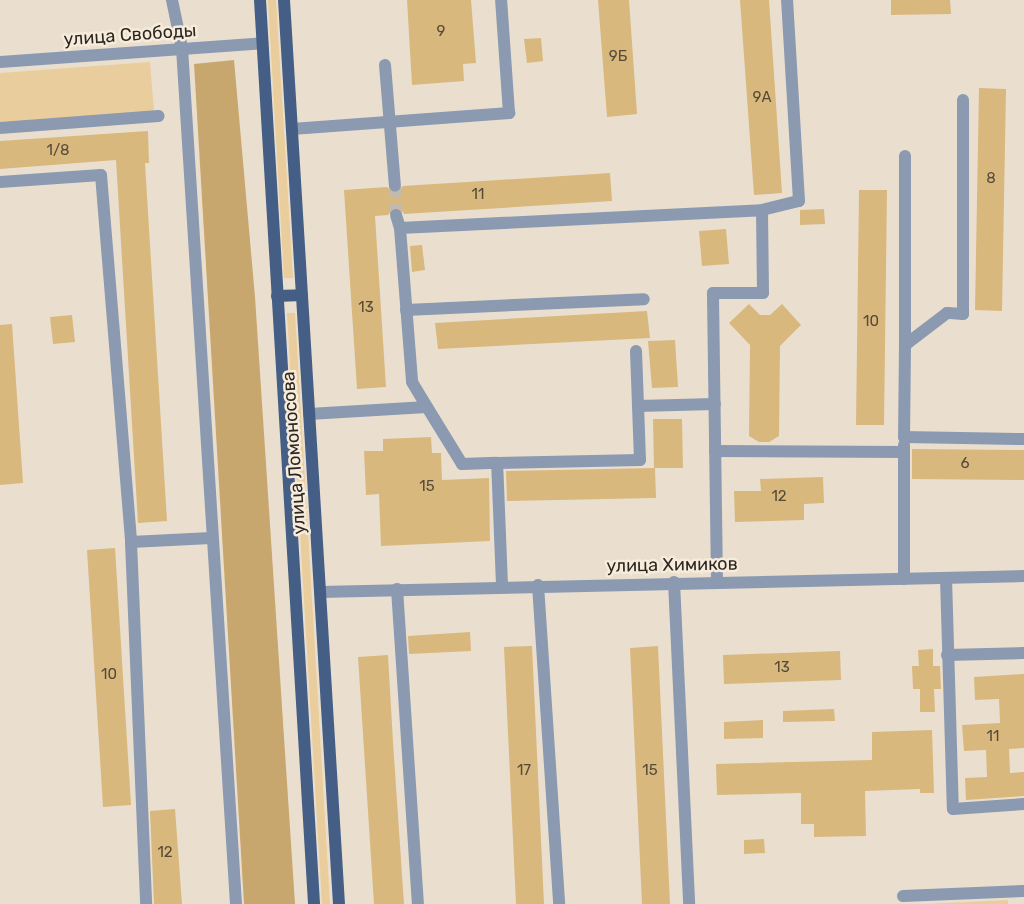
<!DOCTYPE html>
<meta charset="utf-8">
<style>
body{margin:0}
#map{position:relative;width:1024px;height:904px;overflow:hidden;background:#eadfce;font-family:Rubik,sans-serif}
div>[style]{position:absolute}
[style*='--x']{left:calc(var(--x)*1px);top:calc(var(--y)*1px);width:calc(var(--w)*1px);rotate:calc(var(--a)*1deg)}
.green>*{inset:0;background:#e9cd9d}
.forest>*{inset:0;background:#c8a76e}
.building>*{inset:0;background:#d9b87e}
.minor-tunnel>*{height:12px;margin-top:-6px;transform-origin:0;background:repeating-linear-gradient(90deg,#c4baab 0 12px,transparent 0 18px)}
.minor>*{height:12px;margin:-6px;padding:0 6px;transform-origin:6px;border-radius:6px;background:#8b9ab1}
.major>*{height:12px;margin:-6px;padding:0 6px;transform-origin:6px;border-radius:6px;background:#455e86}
span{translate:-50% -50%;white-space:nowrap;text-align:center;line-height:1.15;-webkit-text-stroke:5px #f7ecdb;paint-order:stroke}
.number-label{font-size:15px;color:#564b38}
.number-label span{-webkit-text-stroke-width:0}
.street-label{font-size:18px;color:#2b2721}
</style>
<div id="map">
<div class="green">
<div style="clip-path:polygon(268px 0,276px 0,293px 278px,284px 278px)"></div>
<div style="clip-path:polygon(150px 62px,154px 112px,0 123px,0 73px)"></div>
<div style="clip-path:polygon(287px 313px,295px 313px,330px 904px,322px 904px)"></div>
<div style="clip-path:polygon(1008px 900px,1008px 904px,927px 904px)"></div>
</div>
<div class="forest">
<div style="clip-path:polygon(234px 60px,255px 297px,295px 904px,244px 904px,194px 64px)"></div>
</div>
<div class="building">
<div style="clip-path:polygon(407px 0,471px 0,476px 63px,463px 64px,464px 81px,412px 85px)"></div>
<div style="clip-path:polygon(598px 0,629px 0,637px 114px,607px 117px)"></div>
<div style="clip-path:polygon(740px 0,769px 0,782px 193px,754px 195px)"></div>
<div style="clip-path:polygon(891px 0,950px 0,951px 14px,891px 15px)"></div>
<div style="clip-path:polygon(541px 38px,543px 61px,527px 63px,524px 39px)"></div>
<div style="clip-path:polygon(979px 88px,1006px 89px,1002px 311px,975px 310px)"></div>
<div style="clip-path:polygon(148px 131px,149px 163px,145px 163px,167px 521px,138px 523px,116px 160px,0 169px,0 141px)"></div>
<div style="clip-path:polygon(610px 173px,612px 201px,404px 214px,401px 209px,394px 207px,388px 215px,375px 216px,386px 387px,357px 389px,344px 190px,387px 187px,395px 194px,403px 186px)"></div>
<div style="clip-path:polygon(859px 190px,887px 190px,884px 425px,856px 425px)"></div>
<div style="clip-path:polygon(824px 209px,825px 224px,800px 225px,800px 210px)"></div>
<div style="clip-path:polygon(726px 229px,729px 264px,702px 266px,699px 231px)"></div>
<div style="clip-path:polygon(422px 245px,425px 270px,412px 272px,410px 246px)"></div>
<div style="clip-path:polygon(749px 304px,760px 315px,770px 315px,782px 304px,801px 325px,780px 346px,779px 436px,769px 442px,759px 442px,749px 436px,750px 345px,729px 323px)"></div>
<div style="clip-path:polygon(647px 311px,650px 338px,438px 349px,435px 323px)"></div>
<div style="clip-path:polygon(72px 315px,75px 342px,53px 344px,50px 317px)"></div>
<div style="clip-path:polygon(12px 324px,23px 483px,0 485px,0 325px)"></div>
<div style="clip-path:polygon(675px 340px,678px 387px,652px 388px,648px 341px)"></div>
<div style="clip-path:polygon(653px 419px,682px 419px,683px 468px,654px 468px)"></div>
<div style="clip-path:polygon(431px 437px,432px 453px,441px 453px,442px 480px,489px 478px,490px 541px,381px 546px,379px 494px,366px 495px,364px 451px,383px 451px,383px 439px)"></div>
<div style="clip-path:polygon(912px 449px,1024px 450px,1024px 480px,912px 479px)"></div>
<div style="clip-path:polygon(655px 468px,656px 498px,507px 501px,506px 471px)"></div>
<div style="clip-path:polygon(823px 477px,824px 503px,804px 504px,804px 520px,735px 522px,734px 491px,761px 491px,760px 479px)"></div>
<div style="clip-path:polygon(115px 548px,131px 805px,103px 807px,87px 550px)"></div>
<div style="clip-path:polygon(470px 632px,471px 651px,409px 654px,408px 636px)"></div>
<div style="clip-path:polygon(532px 646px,544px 904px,516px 904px,504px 647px)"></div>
<div style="clip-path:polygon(658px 646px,670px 904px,642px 904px,630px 648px)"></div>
<div style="clip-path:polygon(933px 649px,933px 666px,940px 666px,941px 689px,934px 689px,935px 712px,920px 712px,920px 689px,913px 689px,912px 666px,919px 666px,918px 650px)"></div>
<div style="clip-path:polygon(840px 651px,841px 680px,724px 684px,723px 655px)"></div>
<div style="clip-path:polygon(388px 655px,393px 742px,404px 904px,374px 904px,358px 657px)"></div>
<div style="clip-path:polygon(1024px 674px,1024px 748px,1009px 749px,1010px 773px,1024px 772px,1024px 796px,966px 800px,965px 778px,987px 777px,986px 750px,964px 751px,962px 725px,1000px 723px,999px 699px,975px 700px,974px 677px)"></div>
<div style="clip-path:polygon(834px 709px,835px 721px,783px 722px,783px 711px)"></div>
<div style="clip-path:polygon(763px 720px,763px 738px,724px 739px,724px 722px)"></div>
<div style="clip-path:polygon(932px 730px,934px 793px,920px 793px,920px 789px,865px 791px,866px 836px,814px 837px,814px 824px,801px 824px,801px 793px,717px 795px,716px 764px,872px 760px,872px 732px)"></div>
<div style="clip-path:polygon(175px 809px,182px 904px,154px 904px,150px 811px)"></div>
<div style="clip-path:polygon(764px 839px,765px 853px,744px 854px,744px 840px)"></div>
</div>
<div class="minor-tunnel">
<div style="--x:395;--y:186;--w:29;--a:88"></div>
</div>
<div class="minor">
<div style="--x:172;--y:0;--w:49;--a:78.2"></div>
<div style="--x:182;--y:48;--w:858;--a:86.39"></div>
<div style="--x:0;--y:62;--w:263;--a:-4.1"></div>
<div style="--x:385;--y:65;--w:121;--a:85.3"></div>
<div style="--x:963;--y:100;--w:214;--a:90"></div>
<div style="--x:963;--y:314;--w:16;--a:-176"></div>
<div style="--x:947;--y:313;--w:53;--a:142.7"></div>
<div style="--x:905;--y:345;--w:92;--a:90.6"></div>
<div style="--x:904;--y:437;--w:120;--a:1"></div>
<div style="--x:0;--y:128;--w:159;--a:-4.3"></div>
<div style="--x:292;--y:129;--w:218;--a:-4.2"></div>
<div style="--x:509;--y:113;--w:113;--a:-94"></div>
<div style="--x:0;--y:182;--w:101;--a:-4"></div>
<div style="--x:101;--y:175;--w:368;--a:85.3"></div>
<div style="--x:131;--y:542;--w:362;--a:87.6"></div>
<div style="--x:396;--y:215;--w:14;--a:73"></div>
<div style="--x:400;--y:228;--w:154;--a:85.5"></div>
<div style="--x:412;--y:382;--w:29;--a:59"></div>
<div style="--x:400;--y:228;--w:362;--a:-2.8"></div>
<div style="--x:762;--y:210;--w:38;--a:-14"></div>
<div style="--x:799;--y:201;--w:201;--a:-93.4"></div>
<div style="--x:406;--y:310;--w:238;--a:-2.6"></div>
<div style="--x:905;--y:345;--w:189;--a:-90"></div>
<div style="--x:636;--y:351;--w:55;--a:87.9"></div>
<div style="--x:309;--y:414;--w:118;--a:-3.4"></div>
<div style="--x:427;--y:407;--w:67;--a:58.4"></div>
<div style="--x:462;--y:464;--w:35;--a:-2"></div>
<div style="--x:715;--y:451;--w:189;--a:0.3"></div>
<div style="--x:131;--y:542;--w:80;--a:-2.9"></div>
<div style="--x:946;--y:578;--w:231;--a:88.3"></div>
<div style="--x:953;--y:809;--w:71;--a:-4"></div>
<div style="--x:904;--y:579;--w:134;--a:-90"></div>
<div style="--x:674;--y:582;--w:322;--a:87.3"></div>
<div style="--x:717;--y:582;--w:289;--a:-90.8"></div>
<div style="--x:713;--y:293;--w:50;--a:0"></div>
<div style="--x:763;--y:293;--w:83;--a:-90.7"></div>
<div style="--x:502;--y:585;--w:122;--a:-92.3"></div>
<div style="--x:497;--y:463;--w:143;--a:-1.2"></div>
<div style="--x:640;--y:460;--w:54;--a:-92.1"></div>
<div style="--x:638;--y:406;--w:77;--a:-1.5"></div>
<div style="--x:538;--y:585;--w:320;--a:86.2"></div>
<div style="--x:397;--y:589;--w:316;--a:86.2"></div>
<div style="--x:320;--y:592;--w:704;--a:-1.3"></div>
<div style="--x:947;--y:655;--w:77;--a:-1.5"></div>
<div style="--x:903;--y:896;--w:121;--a:-2.4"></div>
</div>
<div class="major">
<div style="--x:260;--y:0;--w:906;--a:86.58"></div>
<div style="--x:284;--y:0;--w:906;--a:86.52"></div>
<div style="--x:277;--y:296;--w:25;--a:-2"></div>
</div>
<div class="number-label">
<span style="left:441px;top:32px">9</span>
<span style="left:618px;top:57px">9Б</span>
<span style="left:762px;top:98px">9А</span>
<span style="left:58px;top:151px">1/8</span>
<span style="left:991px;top:179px">8</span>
<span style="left:478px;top:195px">11</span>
<span style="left:366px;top:308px">13</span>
<span style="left:871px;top:322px">10</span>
<span style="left:965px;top:464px">6</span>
<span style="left:427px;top:487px">15</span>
<span style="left:779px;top:497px">12</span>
<span style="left:782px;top:668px">13</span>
<span style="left:109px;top:675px">10</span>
<span style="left:993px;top:737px">11</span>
<span style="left:524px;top:771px">17</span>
<span style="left:650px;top:771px">15</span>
<span style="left:165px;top:853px">12</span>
</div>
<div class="street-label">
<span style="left:130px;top:35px;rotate:-4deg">улица Свободы</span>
<span style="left:294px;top:453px;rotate:-94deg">улица Ломоносова</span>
<span style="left:672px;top:565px;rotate:-1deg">улица Химиков</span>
</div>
</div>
